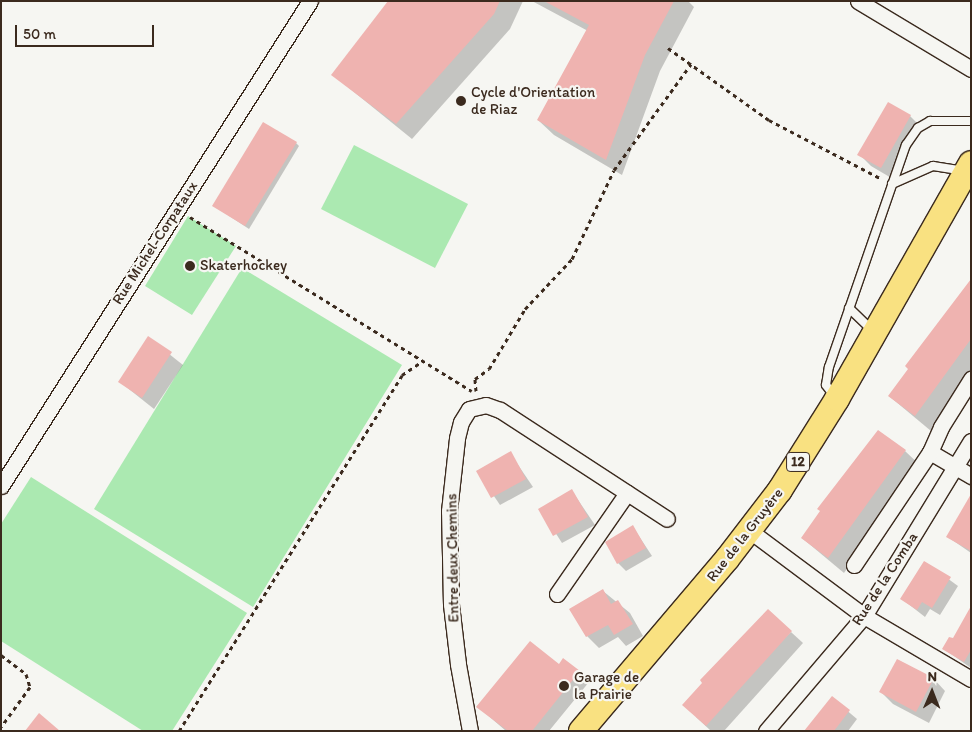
<!DOCTYPE html>
<meta charset="utf-8">
<style>
body{margin:0}
#map{position:relative;width:972px;height:732px;overflow:hidden;background:#f6f6f2;font-family:Itim,sans-serif}
div>[style]{position:absolute}
[style*='--x']{left:calc(var(--x)*1px);top:calc(var(--y)*1px);width:calc(var(--w)*1px);rotate:calc(var(--a)*1deg)}
.green>*{inset:0;background:#abe9b1}
.shadow>*{inset:0;background:#0003}
.building>*{inset:0;background:#efb3b0}
.path>*{height:3px;margin-top:-1.5px;transform-origin:0;background:repeating-linear-gradient(90deg,#3b2a1e 0 4px,transparent 0 8px)}
.roads{filter:drop-shadow(1px 0 #3b2a1e) drop-shadow(-1px 0 #3b2a1e) drop-shadow(0 1px #3b2a1e) drop-shadow(0 -1px #3b2a1e)}
.service>*{height:8px;margin:-4px;padding:0 4px;transform-origin:4px;border-radius:4px;background:#f6f6f2}
.minor>*{height:15px;margin:-7.5px;padding:0 7.5px;transform-origin:7.5px;border-radius:7.5px;background:#f6f6f2}
.primary>*{height:24px;margin:-12px;padding:0 12px;transform-origin:12px;border-radius:12px;background:#f9e181}
.dots>*{width:14px;height:14px;translate:-50% -50%;box-sizing:border-box;border:2px solid #f6f6f2;border-radius:50%}
span{translate:-50% -50%;white-space:nowrap;text-align:center;line-height:1.15;-webkit-text-stroke:4.5px #f6f6f2;paint-order:stroke}
.shield-label span{padding:1px 4px;background:#f6f6f2;border:1px solid;border-radius:4px;-webkit-text-stroke-width:0}
.shield-label{font-size:14px;color:#3b2a1e;font-weight:700}
.poi-label{font-size:15px;color:#3b2a1e}
.left{translate:0 -50%;text-align:left}
.street-label{font-size:15px;color:#3b2a1e}
.frame{position:absolute;inset:0;border:2px solid #3b2a1e;pointer-events:none}
.north{position:absolute;left:907px;top:667px;width:50px;height:50px;-webkit-text-stroke:4px #f6f6f2;paint-order:stroke;rotate:1deg;font-size:14px;font-weight:700;line-height:20px;text-align:center;color:#3b2a1e}
.north::after{content:'';display:block;margin:auto;width:18px;height:22px;background:#3b2a1e;clip-path:polygon(50% 0,100% 100%,50% 72%,0 100%)}
.scale{position:absolute;left:15px;top:25px;width:139px;height:22px;box-sizing:border-box;border:2px solid #3b2a1e;border-top:0;padding-left:6px;font-size:15px;line-height:18px;white-space:nowrap;color:#3b2a1e;-webkit-text-stroke:4px #f6f6f2;paint-order:stroke}
</style>
<div id="map">
<div class="green">
<div style="clip-path:polygon(354px 145px,468px 204px,435px 268px,321px 209px)"></div>
<div style="clip-path:polygon(188px 216px,236px 246px,192px 315px,145px 286px)"></div>
<div style="clip-path:polygon(242px 268px,402px 365px,253px 607px,94px 509px)"></div>
<div style="clip-path:polygon(31px 477px,247px 613px,172px 731px,143px 731px,1px 641px,1px 524px)"></div>
</div>
<div class="shadow">
<div style="clip-path:polygon(390px 1px,523px 1px,510px 29px,412px 139px,333px 75px)"></div>
<div style="clip-path:polygon(532px 1px,688px 1px,694px 7px,660px 71px,622px 175px,554px 135px,538px 120px,588px 31px)"></div>
<div style="clip-path:polygon(888px 104px,910px 116px,922px 128px,893px 179px,871px 166px,859px 154px)"></div>
<div style="clip-path:polygon(296px 143px,299px 146px,249px 229px,214px 206px)"></div>
<div style="clip-path:polygon(971px 293px,971px 376px,931px 431px,889px 396px)"></div>
<div style="clip-path:polygon(149px 338px,183px 365px,154px 409px,120px 382px)"></div>
<div style="clip-path:polygon(905px 451px,921px 466px,844px 573px,802px 538px)"></div>
<div style="clip-path:polygon(510px 453px,533px 487px,500px 505px,477px 471px)"></div>
<div style="clip-path:polygon(572px 491px,595px 525px,562px 543px,540px 509px)"></div>
<div style="clip-path:polygon(971px 516px,971px 553px,948px 537px)"></div>
<div style="clip-path:polygon(633px 527px,652px 556px,626px 571px,618px 563px)"></div>
<div style="clip-path:polygon(925px 562px,958px 586px,940px 615px,930px 609px,925px 617px,902px 599px)"></div>
<div style="clip-path:polygon(603px 591px,630px 613px,643px 636px,626px 646px,618px 637px,599px 648px,587px 636px)"></div>
<div style="clip-path:polygon(971px 629px,971px 668px,944px 649px)"></div>
<div style="clip-path:polygon(791px 632px,803px 643px,724px 731px,711px 731px,696px 717px)"></div>
<div style="clip-path:polygon(564px 660px,589px 682px,549px 731px,506px 731px,477px 706px,559px 666px)"></div>
<div style="clip-path:polygon(898px 660px,934px 679px,945px 691px,929px 723px,893px 704px,881px 692px)"></div>
<div style="clip-path:polygon(832px 698px,857px 719px,848px 731px,806px 731px)"></div>
</div>
<div class="building">
<div style="clip-path:polygon(388px 1px,500px 1px,494px 14px,396px 124px,331px 75px)"></div>
<div style="clip-path:polygon(544px 1px,674px 1px,645px 55px,606px 160px,537px 120px,589px 25px)"></div>
<div style="clip-path:polygon(888px 102px,911px 115px,881px 168px,857px 155px)"></div>
<div style="clip-path:polygon(263px 122px,297px 142px,245px 226px,212px 206px)"></div>
<div style="clip-path:polygon(971px 279px,971px 339px,915px 416px,888px 396px,908px 369px,905px 366px)"></div>
<div style="clip-path:polygon(148px 336px,172px 352px,142px 398px,118px 382px)"></div>
<div style="clip-path:polygon(878px 430px,906px 450px,828px 558px,801px 538px,820px 511px,817px 509px)"></div>
<div style="clip-path:polygon(511px 451px,526px 479px,491px 498px,476px 471px)"></div>
<div style="clip-path:polygon(572px 489px,588px 517px,553px 536px,538px 509px)"></div>
<div style="clip-path:polygon(971px 494px,971px 551px,946px 537px)"></div>
<div style="clip-path:polygon(633px 525px,646px 548px,617px 564px,605px 542px)"></div>
<div style="clip-path:polygon(924px 561px,951px 577px,932px 608px,922px 602px,917px 610px,900px 599px)"></div>
<div style="clip-path:polygon(603px 589px,611px 604px,618px 600px,633px 624px,614px 635px,608px 625px,586px 637px,569px 609px)"></div>
<div style="clip-path:polygon(971px 606px,971px 650px,964px 662px,942px 649px,949px 637px,953px 638px)"></div>
<div style="clip-path:polygon(768px 609px,792px 631px,706px 726px,682px 705px,702px 683px,700px 680px)"></div>
<div style="clip-path:polygon(530px 641px,559px 664px,563px 658px,580px 671px,532px 731px,508px 731px,476px 707px)"></div>
<div style="clip-path:polygon(897px 659px,934px 678px,916px 712px,879px 692px)"></div>
<div style="clip-path:polygon(832px 696px,850px 710px,834px 731px,804px 731px)"></div>
<div style="clip-path:polygon(39px 713px,60px 731px,25px 731px)"></div>
</div>
<div class="path">
<div style="--x:668;--y:48;--w:124;--a:35.5"></div>
<div style="--x:769;--y:120;--w:127;--a:27.6"></div>
<div style="--x:190;--y:217;--w:331;--a:31.7"></div>
<div style="--x:476;--y:391;--w:12;--a:-95"></div>
<div style="--x:475;--y:379;--w:17;--a:-36"></div>
<div style="--x:489;--y:369;--w:70;--a:-59"></div>
<div style="--x:525;--y:309;--w:69;--a:-46.8"></div>
<div style="--x:572;--y:259;--w:98;--a:-64.7"></div>
<div style="--x:614;--y:170;--w:131;--a:-54"></div>
<div style="--x:1;--y:655;--w:31;--a:37"></div>
<div style="--x:26;--y:674;--w:14;--a:73"></div>
<div style="--x:30;--y:687;--w:49;--a:125.9"></div>
<div style="--x:179;--y:731;--w:420;--a:-57.9"></div>
<div style="--x:402;--y:375;--w:25;--a:-34"></div>
</div>
<div class="roads">
<div class="service">
<div style="--x:892;--y:184;--w:45;--a:-23.7"></div>
<div style="--x:933;--y:166;--w:32;--a:9"></div>
<div style="--x:849;--y:308;--w:33;--a:44"></div>
<div style="--x:835;--y:397;--w:15;--a:-127"></div>
<div style="--x:826;--y:385;--w:18;--a:-81"></div>
<div style="--x:829;--y:367;--w:235;--a:-70.9"></div>
<div style="--x:906;--y:145;--w:21;--a:-55"></div>
<div style="--x:918;--y:128;--w:14;--a:-30"></div>
<div style="--x:930;--y:121;--w:41;--a:0"></div>
</div>
<div class="minor">
<div style="--x:858;--y:1;--w:132;--a:31"></div>
<div style="--x:930;--y:452;--w:48;--a:30.3"></div>
<div style="--x:1;--y:486;--w:575;--a:-57.5"></div>
<div style="--x:750;--y:531;--w:142;--a:36.7"></div>
<div style="--x:864;--y:616;--w:124;--a:30.5"></div>
<div style="--x:854;--y:565;--w:136;--a:-56.1"></div>
<div style="--x:930;--y:452;--w:27;--a:-66"></div>
<div style="--x:941;--y:427;--w:57;--a:-58"></div>
<div style="--x:557;--y:594;--w:123;--a:-55.3"></div>
<div style="--x:470;--y:731;--w:68;--a:-100.2"></div>
<div style="--x:458;--y:664;--w:60;--a:-96.7"></div>
<div style="--x:451;--y:604;--w:93;--a:-91.2"></div>
<div style="--x:449;--y:511;--w:73;--a:-83.7"></div>
<div style="--x:457;--y:438;--w:16;--a:-76"></div>
<div style="--x:461;--y:422;--w:15;--a:-58"></div>
<div style="--x:469;--y:409;--w:17;--a:-13"></div>
<div style="--x:486;--y:405;--w:15;--a:20"></div>
<div style="--x:500;--y:410;--w:199;--a:33.1"></div>
<div style="--x:766;--y:731;--w:151;--a:-49.6"></div>
<div style="--x:864;--y:616;--w:205;--a:-58.6"></div>
</div>
<div class="primary">
<div style="--x:581;--y:731;--w:226;--a:-49.7"></div>
<div style="--x:727;--y:559;--w:87;--a:-52.5"></div>
<div style="--x:780;--y:490;--w:107;--a:-57.9"></div>
<div style="--x:837;--y:399;--w:271;--a:-60.4"></div>
</div>
</div>
<div class="dots">
<div style="left:461px;top:101px;background:#3b2a1e"></div>
<div style="left:190px;top:266px;background:#3b2a1e"></div>
<div style="left:564px;top:686px;background:#3b2a1e"></div>
</div>
<div class="shield-label">
<span style="left:798px;top:462px">12</span>
</div>
<div class="poi-label">
<span class="left" style="left:471px;top:101px">Cycle d'Orientation<br>de Riaz</span>
<span class="left" style="left:200px;top:266px">Skaterhockey</span>
<span class="left" style="left:574px;top:686px">Garage de<br>la Prairie</span>
</div>
<div class="street-label">
<span style="left:155px;top:243px;rotate:-57deg">Rue Michel-Corpataux</span>
<span style="left:745px;top:535px;rotate:-52deg">Rue de la Gruyère</span>
<span style="left:453px;top:558px;rotate:-91deg">Entre deux Chemins</span>
<span style="left:885px;top:579px;rotate:-57deg">Rue de la Comba</span>
</div>
<div class="frame"></div>
<div class="north">N</div>
<div class="scale">50 m</div>
</div>
